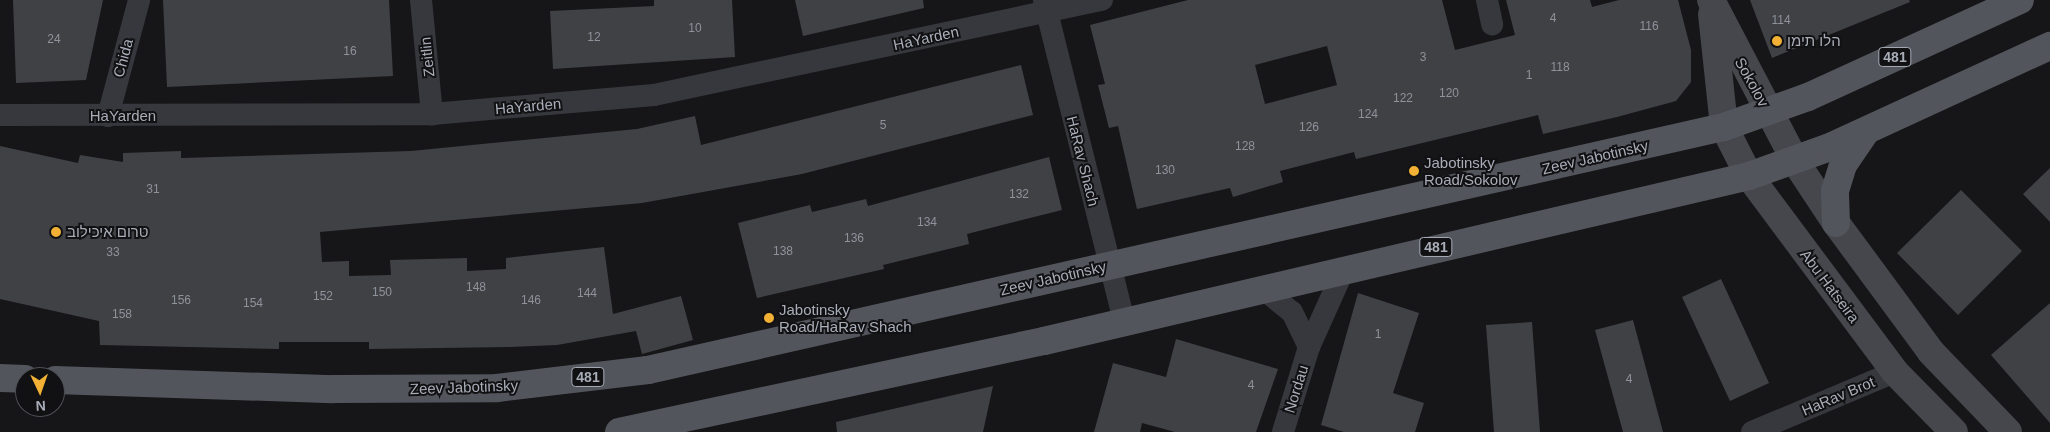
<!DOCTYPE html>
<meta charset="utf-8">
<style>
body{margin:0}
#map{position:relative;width:2050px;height:432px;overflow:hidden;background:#161618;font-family:Arial,Heebo,sans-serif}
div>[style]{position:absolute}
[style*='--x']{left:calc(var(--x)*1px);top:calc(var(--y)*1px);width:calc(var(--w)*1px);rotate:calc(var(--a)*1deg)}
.building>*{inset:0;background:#404145}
.street>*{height:22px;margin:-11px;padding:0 11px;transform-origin:11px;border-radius:11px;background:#37383d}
.secondary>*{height:28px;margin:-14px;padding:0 14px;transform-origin:14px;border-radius:14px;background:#45474d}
.primary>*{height:28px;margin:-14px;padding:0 14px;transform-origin:14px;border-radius:14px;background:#53555c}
.dots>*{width:14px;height:14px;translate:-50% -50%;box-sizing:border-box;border:2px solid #111113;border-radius:50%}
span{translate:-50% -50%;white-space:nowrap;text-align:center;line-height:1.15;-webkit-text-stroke:4px #111113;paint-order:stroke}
.number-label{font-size:12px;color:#8e929b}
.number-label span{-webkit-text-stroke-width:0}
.shield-label span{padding:1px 4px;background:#111113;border:1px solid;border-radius:4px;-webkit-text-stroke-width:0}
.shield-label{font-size:14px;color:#a8adb8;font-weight:700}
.street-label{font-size:15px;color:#a8adb8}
.poi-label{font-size:15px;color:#a8adb8}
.left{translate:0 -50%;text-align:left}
.north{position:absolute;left:15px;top:367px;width:50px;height:50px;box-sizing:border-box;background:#111113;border:1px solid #4d4f55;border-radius:50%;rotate:177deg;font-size:14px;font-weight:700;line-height:20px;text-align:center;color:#a8adb8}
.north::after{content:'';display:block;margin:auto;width:18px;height:22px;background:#f2b134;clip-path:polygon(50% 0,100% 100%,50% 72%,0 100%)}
</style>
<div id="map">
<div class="building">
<div style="clip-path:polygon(13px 0,103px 0,86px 80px,16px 83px)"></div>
<div style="clip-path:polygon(163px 0,389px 0,393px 76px,167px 87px)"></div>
<div style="clip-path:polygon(654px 0,732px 0,735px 57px,553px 69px,550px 11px,654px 6px)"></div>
<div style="clip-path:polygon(795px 0,923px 0,924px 8px,803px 36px)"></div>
<div style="clip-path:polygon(evenodd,1188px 0,1442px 0,1455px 50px,1515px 35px,1506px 0,1590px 0,1592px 7px,1619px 0,1678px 0,1691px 50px,1691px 82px,1676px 101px,1617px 117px,1543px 134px,1538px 115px,1356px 159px,1354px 152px,1280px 171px,1283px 182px,1233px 197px,1230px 188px,1137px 209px,1118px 126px,1109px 128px,1098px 85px,1105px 84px,1090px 25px,1188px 0,1327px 46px,1337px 85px,1265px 104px,1255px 65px,1327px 46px)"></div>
<div style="clip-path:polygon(1750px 0,1909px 0,1910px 2px,1772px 58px)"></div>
<div style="clip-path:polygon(1021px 65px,1033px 115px,802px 174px,642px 203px,320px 232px,322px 262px,349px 261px,349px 276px,391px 275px,390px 260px,467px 258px,467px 271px,506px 269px,506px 258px,604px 247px,613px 314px,681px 296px,693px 340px,642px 354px,636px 331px,557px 345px,510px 347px,369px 349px,369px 342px,279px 342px,279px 349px,100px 345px,99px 321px,0 299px,0 146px,78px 163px,80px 155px,123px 162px,123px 153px,181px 151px,181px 158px,411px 151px,637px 129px,695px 116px,701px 145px)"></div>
<div style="clip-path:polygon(1049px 157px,1062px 210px,967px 234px,969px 244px,883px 265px,884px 269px,757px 298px,738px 223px,810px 205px,812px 212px,866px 199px,868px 206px)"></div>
<div style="clip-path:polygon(2050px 168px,2050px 222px,2023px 194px)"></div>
<div style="clip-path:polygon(1961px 190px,2022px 251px,1958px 315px,1897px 253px)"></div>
<div style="clip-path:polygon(1721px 279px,1769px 383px,1730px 401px,1682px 297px)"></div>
<div style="clip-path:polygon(1358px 293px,1419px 313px,1393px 393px,1424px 403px,1415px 432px,1344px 432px,1321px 425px)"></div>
<div style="clip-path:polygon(2050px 303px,2050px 423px,1991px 355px)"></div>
<div style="clip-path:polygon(1633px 320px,1663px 432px,1623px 432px,1595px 330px)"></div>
<div style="clip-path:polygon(1532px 322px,1540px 432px,1494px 432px,1486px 325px)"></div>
<div style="clip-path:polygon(1176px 339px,1278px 369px,1256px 432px,1175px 432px,1142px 423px,1140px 432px,1094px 432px,1113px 363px,1166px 377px)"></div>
<div style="clip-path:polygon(993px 386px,983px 432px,837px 432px,836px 422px)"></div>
</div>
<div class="street">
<div style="--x:421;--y:0;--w:115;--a:84.5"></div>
<div style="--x:1044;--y:0;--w:331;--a:76"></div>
<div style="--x:1487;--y:0;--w:25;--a:78"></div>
<div style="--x:0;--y:115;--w:432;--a:-0.1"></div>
<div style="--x:432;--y:114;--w:223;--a:-4.9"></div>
<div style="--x:654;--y:95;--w:458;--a:-12"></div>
<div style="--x:108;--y:116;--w:120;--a:-75"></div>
<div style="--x:1262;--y:288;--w:38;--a:39"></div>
<div style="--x:1292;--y:312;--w:39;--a:64"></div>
<div style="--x:1283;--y:432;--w:89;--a:-73"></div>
<div style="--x:1309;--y:347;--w:85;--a:-65.8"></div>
<div style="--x:1752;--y:432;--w:155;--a:-22.8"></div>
</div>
<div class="secondary">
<div style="--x:1711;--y:0;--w:182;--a:62.4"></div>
<div style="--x:1795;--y:161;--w:74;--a:56.5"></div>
<div style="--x:1836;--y:223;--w:160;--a:53.6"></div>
<div style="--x:1931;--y:352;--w:111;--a:46.1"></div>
<div style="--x:1712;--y:14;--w:114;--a:83.9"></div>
<div style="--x:1724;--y:127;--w:55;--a:63"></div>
<div style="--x:1749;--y:176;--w:244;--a:53.3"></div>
<div style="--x:1895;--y:372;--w:84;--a:45.5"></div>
</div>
<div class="primary">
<div style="--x:1836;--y:223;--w:32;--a:-92"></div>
<div style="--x:1835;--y:191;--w:27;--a:-73"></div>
<div style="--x:1843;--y:165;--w:41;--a:-55.9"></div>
<div style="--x:0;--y:378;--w:25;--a:2"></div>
<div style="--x:55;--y:380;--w:278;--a:1.9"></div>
<div style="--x:333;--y:389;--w:164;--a:-0.3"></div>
<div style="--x:497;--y:388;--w:152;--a:-6.8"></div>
<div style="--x:648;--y:370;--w:1103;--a:-12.73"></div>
<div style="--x:1724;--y:127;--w:89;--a:-19.7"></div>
<div style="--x:1808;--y:97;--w:233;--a:-24.6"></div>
<div style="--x:619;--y:432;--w:435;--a:-12.1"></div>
<div style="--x:1044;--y:341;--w:724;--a:-13.17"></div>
<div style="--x:1749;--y:176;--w:86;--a:-19.7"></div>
<div style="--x:1830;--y:147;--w:242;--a:-24.7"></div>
</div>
<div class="dots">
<div style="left:1777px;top:41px;background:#f2b134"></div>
<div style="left:1414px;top:171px;background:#f2b134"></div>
<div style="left:56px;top:232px;background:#f2b134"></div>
<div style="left:769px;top:318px;background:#f2b134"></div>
</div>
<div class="number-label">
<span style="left:1553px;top:19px">4</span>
<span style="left:1781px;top:21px">114</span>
<span style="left:1649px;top:27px">116</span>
<span style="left:695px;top:29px">10</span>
<span style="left:594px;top:38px">12</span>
<span style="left:54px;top:40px">24</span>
<span style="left:350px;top:52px">16</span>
<span style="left:1423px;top:58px">3</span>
<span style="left:1560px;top:68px">118</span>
<span style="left:1529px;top:76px">1</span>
<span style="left:1449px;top:94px">120</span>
<span style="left:1403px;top:99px">122</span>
<span style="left:1368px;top:115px">124</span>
<span style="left:883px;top:126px">5</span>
<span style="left:1309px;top:128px">126</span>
<span style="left:1245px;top:147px">128</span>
<span style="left:1165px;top:171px">130</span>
<span style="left:153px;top:190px">31</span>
<span style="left:1019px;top:195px">132</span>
<span style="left:927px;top:223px">134</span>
<span style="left:854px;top:239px">136</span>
<span style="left:783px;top:252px">138</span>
<span style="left:113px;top:253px">33</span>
<span style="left:476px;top:288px">148</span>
<span style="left:382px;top:293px">150</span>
<span style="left:587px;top:294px">144</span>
<span style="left:323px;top:297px">152</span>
<span style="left:181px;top:301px">156</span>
<span style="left:531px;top:301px">146</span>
<span style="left:253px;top:304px">154</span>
<span style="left:122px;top:315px">158</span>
<span style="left:1378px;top:335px">1</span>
<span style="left:1629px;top:380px">4</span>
<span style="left:1251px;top:386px">4</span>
</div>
<div class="shield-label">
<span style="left:1895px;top:57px">481</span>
<span style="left:1436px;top:247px">481</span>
<span style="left:588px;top:377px">481</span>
</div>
<div class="street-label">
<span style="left:926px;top:38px;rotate:-12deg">HaYarden</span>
<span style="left:427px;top:57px;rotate:-96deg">Zeitlin</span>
<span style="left:123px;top:58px;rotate:-75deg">Chida</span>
<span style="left:1752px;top:82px;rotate:61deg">Sokolov</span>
<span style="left:528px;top:106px;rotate:-5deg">HaYarden</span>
<span style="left:123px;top:116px">HaYarden</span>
<span style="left:1595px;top:157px;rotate:-13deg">Zeev Jabotinsky</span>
<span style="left:1083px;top:161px;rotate:76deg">HaRav Shach</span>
<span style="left:1053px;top:278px;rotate:-13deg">Zeev Jabotinsky</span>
<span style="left:1830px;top:286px;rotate:53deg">Abu Hatseira</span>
<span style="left:464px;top:387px;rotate:-2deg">Zeev Jabotinsky</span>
<span style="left:1296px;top:389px;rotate:-73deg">Nordau</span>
<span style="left:1838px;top:396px;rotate:-23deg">HaRav Brot</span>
</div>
<div class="poi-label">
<span class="left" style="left:1787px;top:41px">הלו תימן</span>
<span class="left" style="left:1424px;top:171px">Jabotinsky<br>Road/Sokolov</span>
<span class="left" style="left:67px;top:232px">טרום איכילוב</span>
<span class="left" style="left:779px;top:318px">Jabotinsky<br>Road/HaRav Shach</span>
</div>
<div class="north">N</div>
</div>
